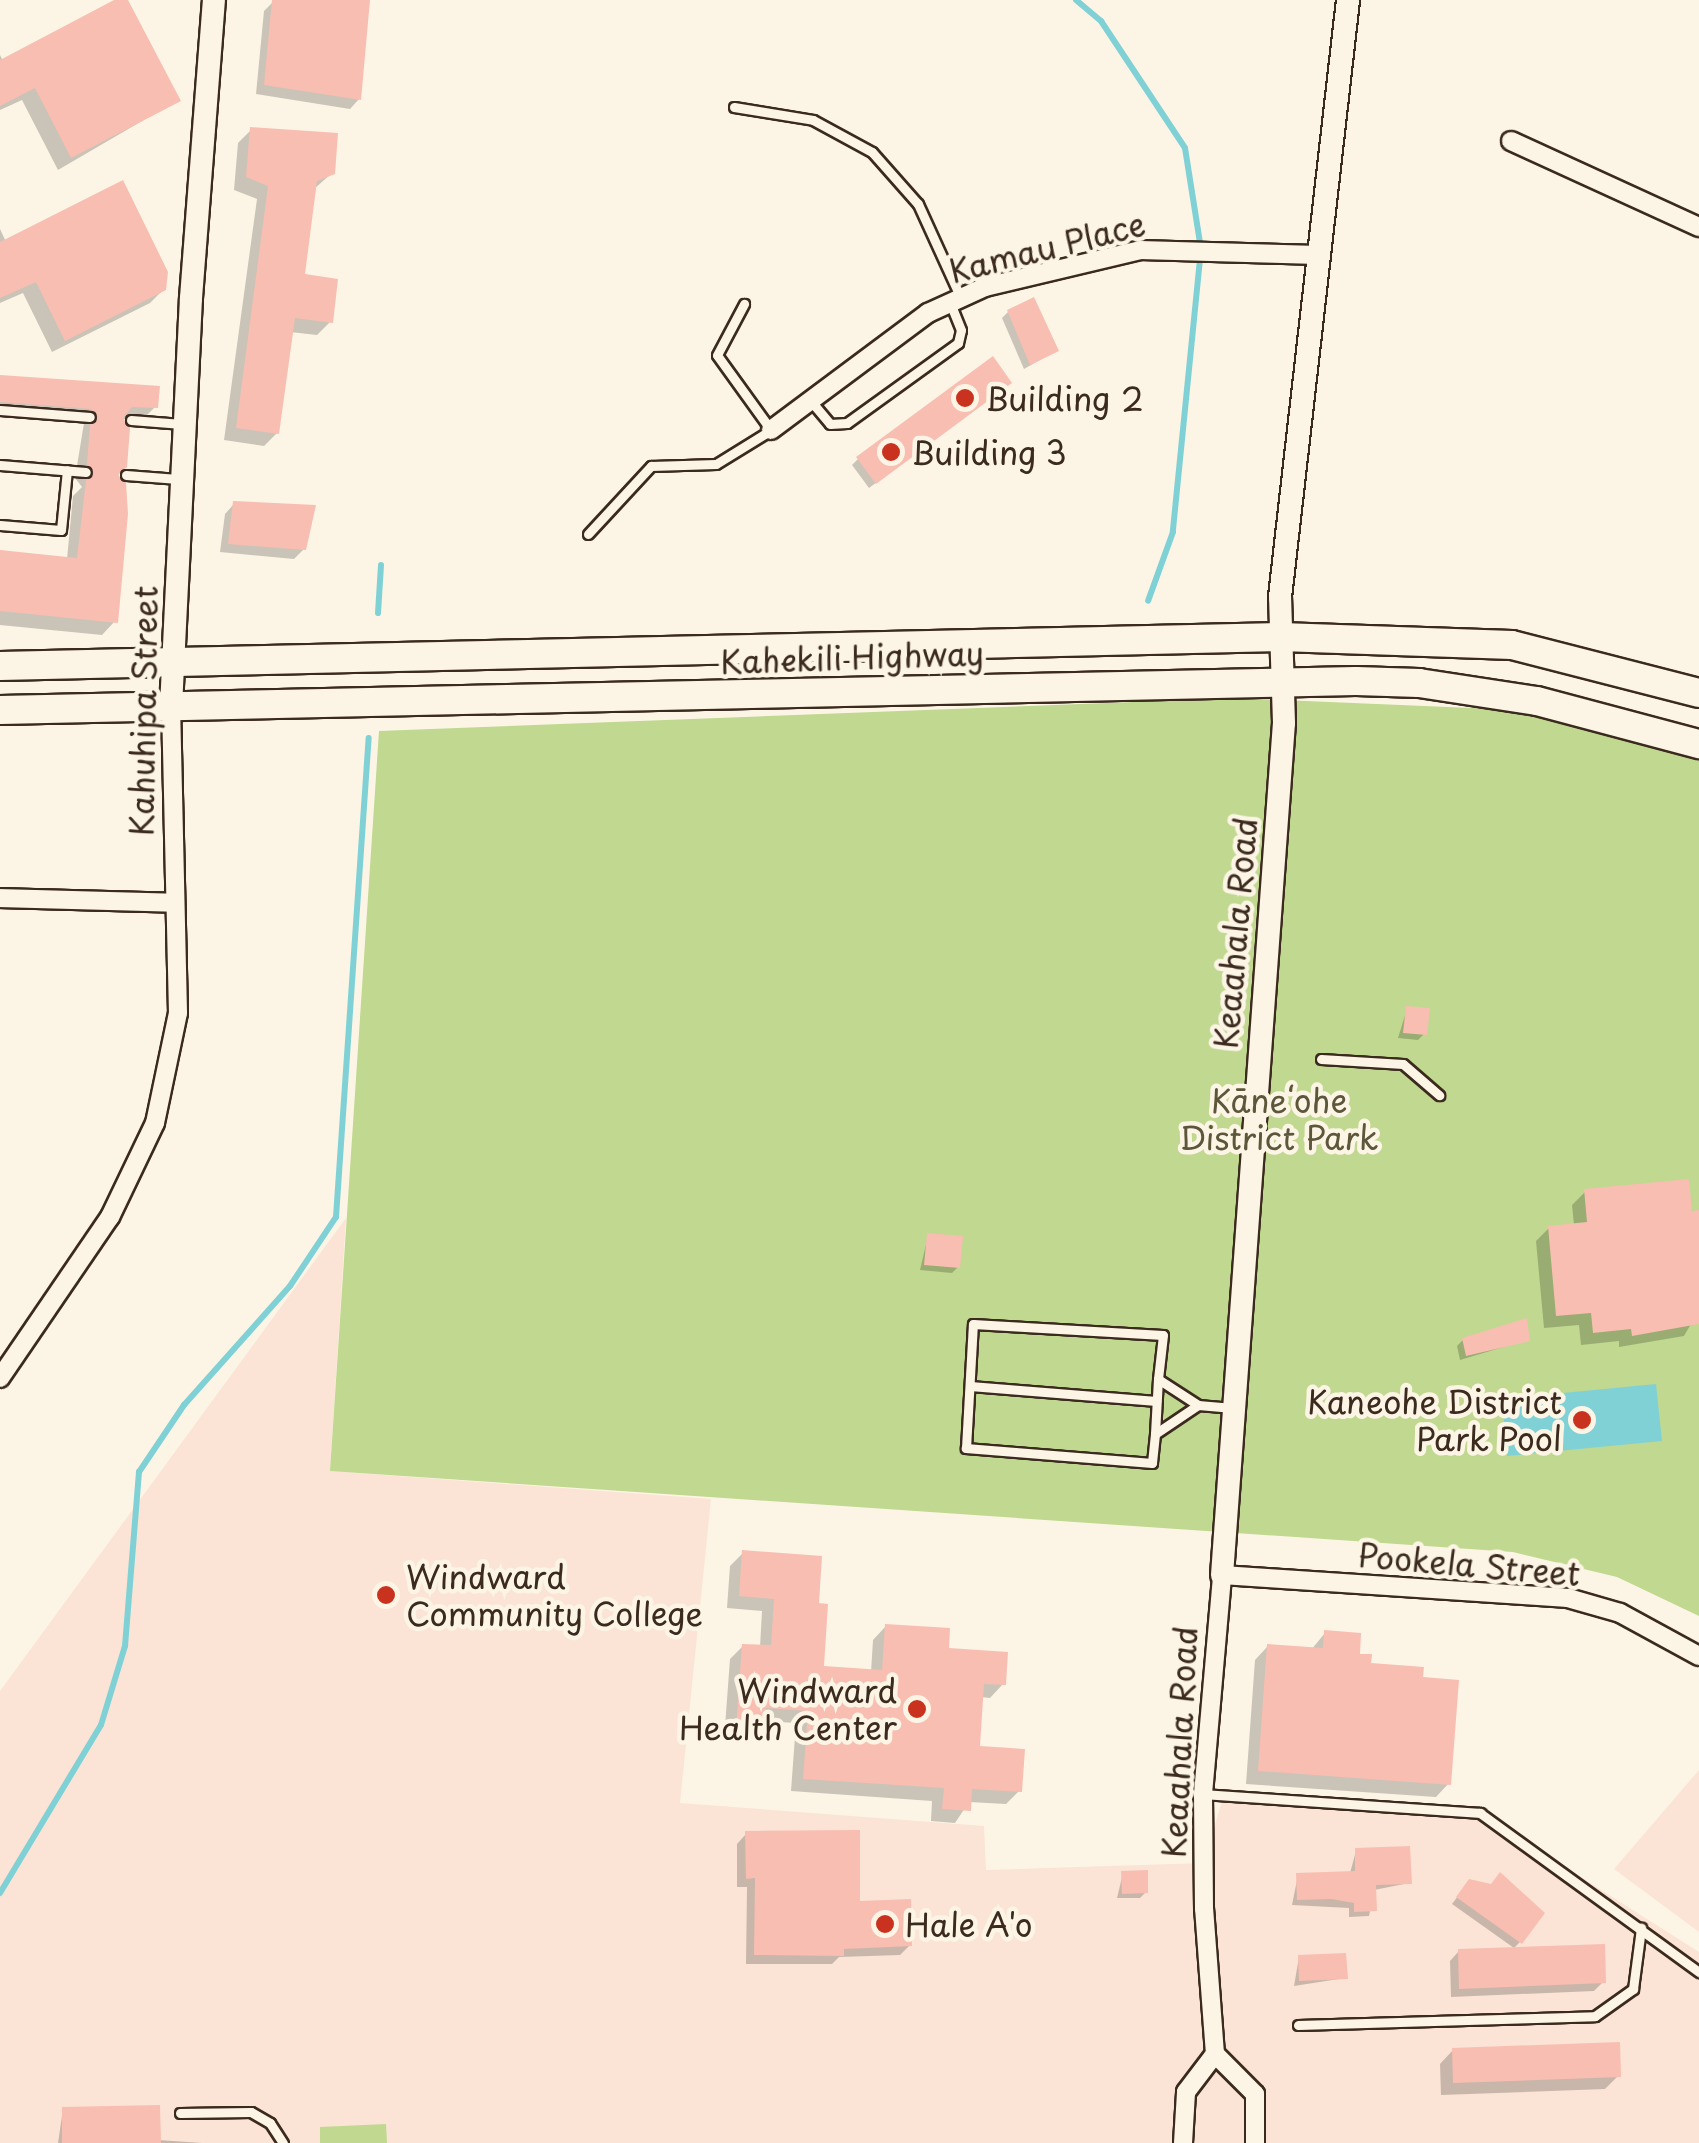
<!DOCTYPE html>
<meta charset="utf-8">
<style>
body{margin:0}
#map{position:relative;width:1699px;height:2143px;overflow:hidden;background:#fcf5e5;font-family:"Playpen Sans",sans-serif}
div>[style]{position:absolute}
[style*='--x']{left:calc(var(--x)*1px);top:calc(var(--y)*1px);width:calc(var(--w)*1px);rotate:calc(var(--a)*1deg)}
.built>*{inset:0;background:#fbe4d5}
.green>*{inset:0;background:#c0d88f}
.water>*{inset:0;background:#80d1d6}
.shadow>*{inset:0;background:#0003}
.stream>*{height:6px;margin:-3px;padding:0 3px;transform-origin:3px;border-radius:3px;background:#80d1d6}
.building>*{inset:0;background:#f8beb1}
.roads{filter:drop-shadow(2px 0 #3b2a1e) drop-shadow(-2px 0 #3b2a1e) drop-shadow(0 2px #3b2a1e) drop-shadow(0 -2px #3b2a1e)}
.lane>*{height:9px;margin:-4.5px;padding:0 4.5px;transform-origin:4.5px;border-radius:4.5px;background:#fcf5e5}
.street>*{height:18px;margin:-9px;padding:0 9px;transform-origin:9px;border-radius:9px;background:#fcf5e5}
.secondary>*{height:22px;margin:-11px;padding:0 11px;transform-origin:11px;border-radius:11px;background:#fcf5e5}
.primary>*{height:28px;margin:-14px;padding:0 14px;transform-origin:14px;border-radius:14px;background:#fcf5e5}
.dots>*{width:28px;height:28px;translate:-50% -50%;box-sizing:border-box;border:5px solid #fcf5e5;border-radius:50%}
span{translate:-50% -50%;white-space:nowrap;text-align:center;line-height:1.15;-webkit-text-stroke:9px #fcf5e5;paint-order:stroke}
.street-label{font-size:32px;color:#3b2a1e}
.poi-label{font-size:32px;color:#3b2a1e}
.left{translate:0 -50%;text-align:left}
.right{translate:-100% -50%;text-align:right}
.park-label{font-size:32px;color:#5c563a}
</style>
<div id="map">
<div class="built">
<div style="clip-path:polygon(346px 1218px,330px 1471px,711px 1499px,680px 1803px,984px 1826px,986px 1870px,1204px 1863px,1224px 1794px,1480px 1813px,1699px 1952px,1699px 2143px,0 2143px,0 1691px)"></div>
<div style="clip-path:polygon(1699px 1770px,1699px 1932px,1614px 1869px)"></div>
</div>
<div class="green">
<div style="clip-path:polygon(1237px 698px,1495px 709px,1646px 735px,1699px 752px,1699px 1616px,1617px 1577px,1513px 1552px,330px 1471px,379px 731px)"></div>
<div style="clip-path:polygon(386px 2124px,387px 2143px,320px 2143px,320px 2127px)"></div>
</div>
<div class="water">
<div style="clip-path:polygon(1656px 1384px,1662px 1441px,1507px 1456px,1502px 1399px)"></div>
</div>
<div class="shadow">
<div style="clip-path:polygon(119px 0,125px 0,178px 100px,58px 170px,22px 100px,0 110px,0 55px,3px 61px)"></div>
<div style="clip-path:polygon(344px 0,359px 99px,350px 109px,256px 94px,264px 11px,273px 2px)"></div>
<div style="clip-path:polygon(251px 130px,332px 173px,314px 189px,302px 276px,330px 322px,317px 335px,290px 332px,277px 433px,264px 446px,224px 440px,257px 199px,234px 190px,238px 143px)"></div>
<div style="clip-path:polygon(0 229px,6px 242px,164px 289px,150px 303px,52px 352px,23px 293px,0 303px)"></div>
<div style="clip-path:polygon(1008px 312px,1056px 351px,1024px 369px,1002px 318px)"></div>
<div style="clip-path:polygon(0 378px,155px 407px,142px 420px,120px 419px,115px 621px,102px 635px,0 625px,0 553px,67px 559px,73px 496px,82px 487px,75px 478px,84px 423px,0 417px)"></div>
<div style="clip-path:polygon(1003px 389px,869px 488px,852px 465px,858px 459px)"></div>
<div style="clip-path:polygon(234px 504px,304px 549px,294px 559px,220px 552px,225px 514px)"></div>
<div style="clip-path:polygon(1407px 1009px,1424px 1034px,1418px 1040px,1398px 1038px)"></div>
<div style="clip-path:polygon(1585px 1192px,1699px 1212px,1699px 1310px,1684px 1336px,1619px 1347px,1619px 1341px,1581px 1345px,1579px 1325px,1544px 1328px,1536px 1241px,1549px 1228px,1574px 1225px,1572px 1205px)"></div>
<div style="clip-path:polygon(928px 1236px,958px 1267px,952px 1273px,920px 1270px)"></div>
<div style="clip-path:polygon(1463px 1340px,1527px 1340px,1460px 1360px,1457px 1346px)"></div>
<div style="clip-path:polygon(743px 1553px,816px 1606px,821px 1669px,871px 1672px,873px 1640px,886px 1626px,946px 1650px,1003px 1684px,990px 1698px,981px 1697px,977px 1748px,1019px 1791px,1006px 1804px,969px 1802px,955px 1823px,931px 1821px,932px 1801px,791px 1791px,796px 1723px,762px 1721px,749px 1742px,724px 1740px,730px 1659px,743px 1646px,760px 1647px,762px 1611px,727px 1608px,730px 1566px)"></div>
<div style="clip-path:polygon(1325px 1633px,1369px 1665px,1449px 1783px,1436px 1797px,1246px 1784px,1255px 1660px,1268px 1646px,1311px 1650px)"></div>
<div style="clip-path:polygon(746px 1834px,858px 1904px,910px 1945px,900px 1955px,839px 1957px,832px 1964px,746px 1964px,747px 1887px,737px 1887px,737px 1844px)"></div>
<div style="clip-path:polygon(1356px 1851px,1409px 1883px,1374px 1890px,1369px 1916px,1349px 1917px,1349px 1908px,1292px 1905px,1298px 1875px,1350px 1873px)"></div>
<div style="clip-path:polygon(1123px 1873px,1146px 1892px,1140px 1898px,1117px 1898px)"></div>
<div style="clip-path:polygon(1464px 1888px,1520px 1942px,1514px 1948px,1452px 1904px)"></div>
<div style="clip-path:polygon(1459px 1951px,1603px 1982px,1594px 1991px,1451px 1997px,1450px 1961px)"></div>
<div style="clip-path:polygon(1299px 1957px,1345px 1978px,1294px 1986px)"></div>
<div style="clip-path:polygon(1453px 2050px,1618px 2076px,1605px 2089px,1441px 2095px,1440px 2064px)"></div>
<div style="clip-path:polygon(63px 2109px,158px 2140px,203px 2143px,58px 2143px)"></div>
</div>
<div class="stream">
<div style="--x:1076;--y:0;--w:33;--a:40"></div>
<div style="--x:1101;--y:21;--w:152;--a:56.5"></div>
<div style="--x:1185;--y:148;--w:102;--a:81"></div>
<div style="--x:1201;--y:249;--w:284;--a:95.7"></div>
<div style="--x:1173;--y:532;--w:73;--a:109.9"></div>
<div style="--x:378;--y:613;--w:48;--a:-86.4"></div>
<div style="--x:0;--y:1893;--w:196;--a:-59"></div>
<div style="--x:101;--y:1725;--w:83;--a:-73.1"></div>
<div style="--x:125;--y:1646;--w:175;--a:-85.4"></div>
<div style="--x:139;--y:1472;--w:81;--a:-56.1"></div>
<div style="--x:184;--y:1405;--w:159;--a:-48.3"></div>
<div style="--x:290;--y:1286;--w:83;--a:-56.3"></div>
<div style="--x:336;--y:1217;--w:480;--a:-86.1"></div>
</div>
<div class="building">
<div style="clip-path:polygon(114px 0,128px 0,181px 101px,71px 158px,35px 88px,0 106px,0 60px)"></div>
<div style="clip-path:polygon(272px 0,370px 0,361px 100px,264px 85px)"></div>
<div style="clip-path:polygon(250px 127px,338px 133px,335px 174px,317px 181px,305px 274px,338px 279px,333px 323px,295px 318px,279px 434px,236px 428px,268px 186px,246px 177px)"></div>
<div style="clip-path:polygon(123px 180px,168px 272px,166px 290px,65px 341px,36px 282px,0 298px,0 242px)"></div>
<div style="clip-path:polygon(1034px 297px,1059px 351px,1030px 365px,1007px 310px)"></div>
<div style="clip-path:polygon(993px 356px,1012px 383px,876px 484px,856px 457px)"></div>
<div style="clip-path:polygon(0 375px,160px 386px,158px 408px,132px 407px,123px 418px,130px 428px,127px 467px,118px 475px,126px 483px,128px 514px,118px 623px,0 611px,0 550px,77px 558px,86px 480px,94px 474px,87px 464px,90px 425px,98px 417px,91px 409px,0 402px)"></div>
<div style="clip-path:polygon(233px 501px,316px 505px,306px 550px,228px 544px)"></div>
<div style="clip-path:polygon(1406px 1006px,1430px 1008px,1427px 1035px,1403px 1033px)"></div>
<div style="clip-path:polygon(1689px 1179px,1692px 1211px,1699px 1210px,1699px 1324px,1632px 1336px,1631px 1329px,1593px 1333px,1591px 1313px,1556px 1316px,1548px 1226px,1587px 1222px,1584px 1189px)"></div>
<div style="clip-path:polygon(927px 1233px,963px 1236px,960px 1268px,924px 1265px)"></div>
<div style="clip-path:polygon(1527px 1318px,1530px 1341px,1466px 1356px,1462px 1338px)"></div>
<div style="clip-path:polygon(742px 1550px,822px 1556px,819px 1603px,828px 1604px,824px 1666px,882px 1670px,885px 1624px,950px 1628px,949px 1648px,1008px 1652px,1006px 1685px,984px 1684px,980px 1746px,1025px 1749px,1022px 1792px,972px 1789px,971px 1811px,942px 1809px,944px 1788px,803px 1779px,808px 1711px,766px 1708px,764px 1730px,736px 1728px,742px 1644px,771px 1645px,774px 1599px,739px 1596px)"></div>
<div style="clip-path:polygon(1324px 1630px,1361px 1633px,1360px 1654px,1372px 1654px,1371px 1663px,1424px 1667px,1423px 1677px,1459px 1680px,1451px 1785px,1258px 1771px,1267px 1644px,1323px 1648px)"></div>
<div style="clip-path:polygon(860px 1830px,860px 1901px,911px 1899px,912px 1946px,844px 1949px,844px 1956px,754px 1955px,755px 1878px,746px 1879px,745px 1831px)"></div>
<div style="clip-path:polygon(1410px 1846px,1412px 1884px,1376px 1885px,1377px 1911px,1354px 1912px,1354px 1903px,1331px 1899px,1297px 1900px,1296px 1873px,1355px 1871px,1355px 1848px)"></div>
<div style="clip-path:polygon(1148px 1870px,1148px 1893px,1122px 1894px,1121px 1871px)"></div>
<div style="clip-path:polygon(1500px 1872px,1545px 1913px,1522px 1944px,1456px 1897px,1469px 1879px,1491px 1884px)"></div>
<div style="clip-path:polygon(1605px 1944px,1606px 1983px,1459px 1989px,1458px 1949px)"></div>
<div style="clip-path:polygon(1346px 1953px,1348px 1979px,1299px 1981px,1298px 1955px)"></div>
<div style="clip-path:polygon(1620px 2042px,1621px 2077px,1453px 2083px,1452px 2048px)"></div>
<div style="clip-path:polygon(160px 2105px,161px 2143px,62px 2143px,62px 2107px)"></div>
</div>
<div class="roads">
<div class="lane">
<div style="--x:734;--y:107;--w:80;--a:9.3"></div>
<div style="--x:813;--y:120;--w:67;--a:28.5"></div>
<div style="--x:872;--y:152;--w:69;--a:48.5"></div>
<div style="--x:918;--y:204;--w:101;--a:65.5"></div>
<div style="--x:810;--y:400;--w:31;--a:50"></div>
<div style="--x:830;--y:424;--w:17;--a:-3"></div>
<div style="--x:847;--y:423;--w:137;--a:-35.8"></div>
<div style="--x:958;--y:343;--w:13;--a:-77"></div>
<div style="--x:961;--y:330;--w:31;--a:-112"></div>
<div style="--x:0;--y:410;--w:90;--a:4.4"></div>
<div style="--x:131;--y:420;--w:51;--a:4.5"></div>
<div style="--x:0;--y:465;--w:86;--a:4.7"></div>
<div style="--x:126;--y:475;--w:52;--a:4.4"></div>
<div style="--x:0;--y:525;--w:61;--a:4.7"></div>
<div style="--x:61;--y:530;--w:60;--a:-84.3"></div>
<div style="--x:588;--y:534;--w:93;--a:-47.2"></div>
<div style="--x:651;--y:466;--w:65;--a:-1.8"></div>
<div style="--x:716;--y:464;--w:65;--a:-31.7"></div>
<div style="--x:771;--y:430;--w:92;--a:-125.8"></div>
<div style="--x:717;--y:355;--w:58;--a:-62.1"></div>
<div style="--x:1321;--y:1059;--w:82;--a:3.5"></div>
<div style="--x:1403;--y:1064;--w:48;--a:40.7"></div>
<div style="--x:970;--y:1386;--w:187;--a:4.6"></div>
<div style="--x:1198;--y:1405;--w:52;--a:146"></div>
<div style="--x:1155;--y:1434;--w:29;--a:96"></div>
<div style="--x:1152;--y:1463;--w:187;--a:-175.4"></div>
<div style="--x:966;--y:1448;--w:124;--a:-86.8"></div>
<div style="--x:973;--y:1324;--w:190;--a:3.3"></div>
<div style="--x:1163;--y:1335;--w:44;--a:96.5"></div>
<div style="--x:1158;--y:1379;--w:48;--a:33"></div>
<div style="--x:1198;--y:1405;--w:35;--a:5"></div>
<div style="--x:1155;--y:1434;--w:55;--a:-86.9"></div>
<div style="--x:1203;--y:1794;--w:278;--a:3.9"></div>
<div style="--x:1480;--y:1813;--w:271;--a:36"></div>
<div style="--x:1298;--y:2025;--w:297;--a:-1.7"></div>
<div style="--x:1595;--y:2016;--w:47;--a:-35.4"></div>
<div style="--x:1633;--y:1989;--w:62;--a:-82.5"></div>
<div style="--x:180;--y:2113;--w:71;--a:-0.8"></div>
<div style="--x:251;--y:2112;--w:22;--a:30"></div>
<div style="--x:270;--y:2123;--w:24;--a:57"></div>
</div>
<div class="street">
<div style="--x:1511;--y:141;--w:207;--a:24.6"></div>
<div style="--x:771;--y:430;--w:196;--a:-36.7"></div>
<div style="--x:928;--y:313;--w:63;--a:-24.5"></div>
<div style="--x:985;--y:287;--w:159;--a:-13.4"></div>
<div style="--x:1140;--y:250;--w:178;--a:1.6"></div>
<div style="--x:0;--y:898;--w:174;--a:1.6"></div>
<div style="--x:0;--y:1378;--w:195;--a:-55.7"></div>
<div style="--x:110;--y:1217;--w:104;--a:-64.4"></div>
<div style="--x:155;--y:1123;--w:112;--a:-78.2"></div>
<div style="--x:178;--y:1013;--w:306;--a:-91.3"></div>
<div style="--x:1183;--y:2143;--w:51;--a:-86.6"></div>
<div style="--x:1186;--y:2092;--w:48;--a:-52.7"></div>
<div style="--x:1255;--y:2143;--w:49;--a:-90"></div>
<div style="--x:1255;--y:2094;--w:57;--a:-135"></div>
<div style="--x:1215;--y:2054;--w:145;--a:-94.3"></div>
<div style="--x:1204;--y:1909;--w:115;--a:-90.5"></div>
<div style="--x:1203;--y:1794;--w:220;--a:-85"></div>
<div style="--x:1222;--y:1575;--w:347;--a:3.8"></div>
<div style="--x:1568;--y:1598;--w:54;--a:16.1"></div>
<div style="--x:1620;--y:1613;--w:90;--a:28.6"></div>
</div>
<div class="secondary">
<div style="--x:171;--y:707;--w:409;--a:-87.2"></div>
<div style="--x:191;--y:298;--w:299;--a:-85.6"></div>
<div style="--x:1222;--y:1575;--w:854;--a:-85.84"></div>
<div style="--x:1284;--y:723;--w:126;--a:-91.8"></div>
<div style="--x:1280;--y:597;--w:601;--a:-83.5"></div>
</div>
<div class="primary">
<div style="--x:0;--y:666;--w:1281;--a:-1.3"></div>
<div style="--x:1281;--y:637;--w:231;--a:2"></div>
<div style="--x:1512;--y:645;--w:193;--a:14.4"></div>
<div style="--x:0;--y:710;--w:1356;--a:-1.23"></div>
<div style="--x:1356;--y:681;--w:63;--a:1.8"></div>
<div style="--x:1419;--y:683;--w:119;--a:8.7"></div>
<div style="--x:1537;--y:701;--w:168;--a:14.9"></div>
</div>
</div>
<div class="dots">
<div style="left:965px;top:398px;background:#c8321e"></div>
<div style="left:891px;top:452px;background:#c8321e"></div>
<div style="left:1582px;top:1420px;background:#c8321e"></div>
<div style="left:386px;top:1595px;background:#c8321e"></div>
<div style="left:917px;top:1709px;background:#c8321e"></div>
<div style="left:885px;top:1924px;background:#c8321e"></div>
</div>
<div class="street-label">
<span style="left:1047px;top:247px;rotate:-14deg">Kamau Place</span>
<span style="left:852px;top:657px;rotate:-2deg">Kahekili Highway</span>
<span style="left:143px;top:711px;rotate:-89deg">Kahuhipa Street</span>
<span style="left:1235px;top:933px;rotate:-85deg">Keaahala Road</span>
<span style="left:1469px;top:1564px;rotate:5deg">Pookela Street</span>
<span style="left:1179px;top:1742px;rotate:-87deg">Keaahala Road</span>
</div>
<div class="poi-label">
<span class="left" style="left:985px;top:398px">Building 2</span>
<span class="left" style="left:911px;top:452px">Building 3</span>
<span class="right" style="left:1562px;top:1420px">Kaneohe District<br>Park Pool</span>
<span class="left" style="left:406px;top:1595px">Windward<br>Community College</span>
<span class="right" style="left:897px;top:1709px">Windward<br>Health Center</span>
<span class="left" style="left:905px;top:1924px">Hale A'o</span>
</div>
<div class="park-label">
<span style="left:1279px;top:1119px">Kāneʻohe<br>District Park</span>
</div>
</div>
